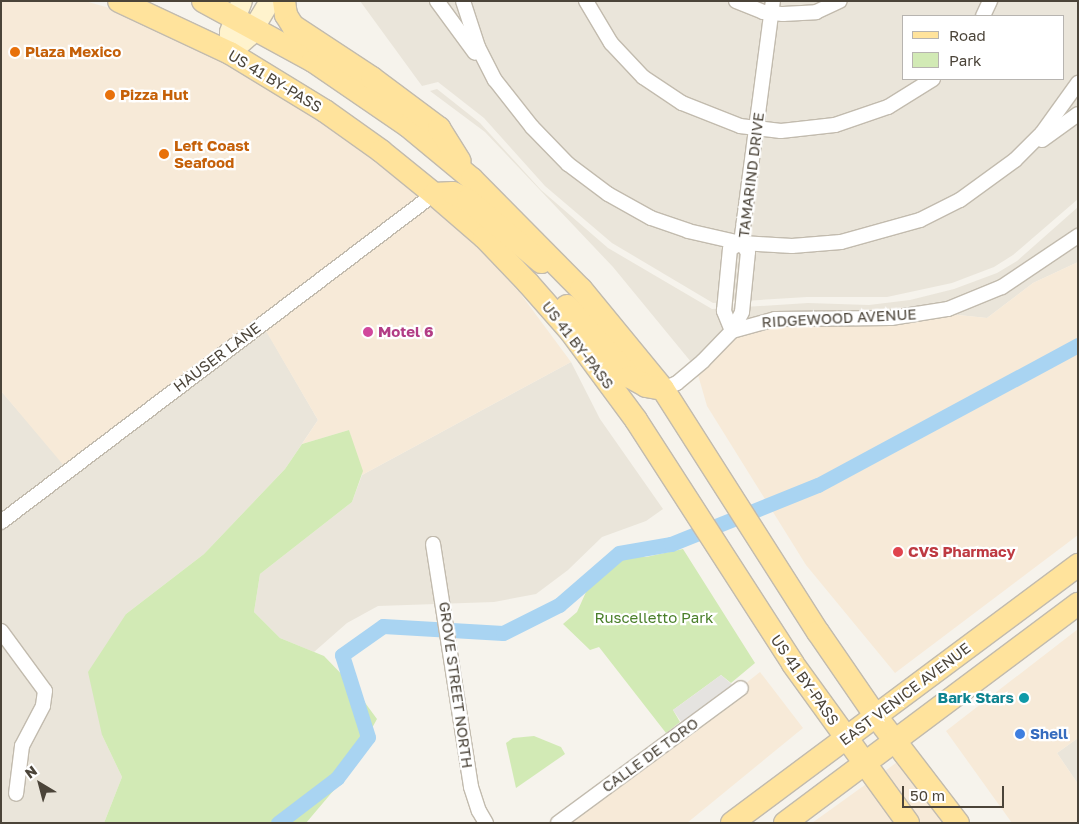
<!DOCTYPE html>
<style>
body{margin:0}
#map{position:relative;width:1079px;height:824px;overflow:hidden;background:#f6f3ec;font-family:"Golos Text",sans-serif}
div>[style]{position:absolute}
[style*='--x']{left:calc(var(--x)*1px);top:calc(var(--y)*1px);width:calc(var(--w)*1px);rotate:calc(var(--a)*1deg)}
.residential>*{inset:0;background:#eae5da}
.commercial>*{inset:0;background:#f7ead8}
.green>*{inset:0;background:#d2eab5}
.parking>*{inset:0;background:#e5e3e0}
.canal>*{height:15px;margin:-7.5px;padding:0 7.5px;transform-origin:7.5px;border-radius:7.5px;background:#a9d4f2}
.roads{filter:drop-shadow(1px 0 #c2bbae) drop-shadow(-1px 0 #c2bbae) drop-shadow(0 1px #c2bbae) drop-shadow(0 -1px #c2bbae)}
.minor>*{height:14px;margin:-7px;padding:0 7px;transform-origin:7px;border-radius:7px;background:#fff}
.secondary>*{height:20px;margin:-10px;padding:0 10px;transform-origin:10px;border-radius:10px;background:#fff3cd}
.primary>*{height:22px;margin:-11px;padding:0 11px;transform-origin:11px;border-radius:11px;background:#ffe39c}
.dots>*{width:14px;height:14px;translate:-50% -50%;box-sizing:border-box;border:2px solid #fff;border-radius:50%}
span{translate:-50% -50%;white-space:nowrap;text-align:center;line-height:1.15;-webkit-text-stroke:4.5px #fff;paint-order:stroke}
.food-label{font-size:15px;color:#c56008;font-weight:700}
.left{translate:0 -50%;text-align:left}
.street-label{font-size:15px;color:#4b4439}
.hotel-label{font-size:15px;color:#b23c85;font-weight:700}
.health-label{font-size:15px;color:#be3a42;font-weight:700}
.park-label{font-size:15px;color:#4a7f2a}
.culture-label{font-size:15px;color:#0d838f;font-weight:700}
.right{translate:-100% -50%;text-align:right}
.shop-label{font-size:15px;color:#366cbe;font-weight:700}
.frame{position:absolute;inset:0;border:2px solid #4b4439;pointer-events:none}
.legend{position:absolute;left:902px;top:15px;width:162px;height:65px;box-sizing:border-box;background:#fff;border:1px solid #b7b4b0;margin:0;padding:6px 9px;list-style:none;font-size:15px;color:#4b4439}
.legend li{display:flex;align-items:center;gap:10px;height:25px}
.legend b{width:25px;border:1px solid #b7b4b0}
.north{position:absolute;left:15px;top:759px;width:50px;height:50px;-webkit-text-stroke:4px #fff;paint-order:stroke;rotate:323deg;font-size:14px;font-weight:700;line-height:20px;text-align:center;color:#4b4439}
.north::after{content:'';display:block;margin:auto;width:18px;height:22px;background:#4b4439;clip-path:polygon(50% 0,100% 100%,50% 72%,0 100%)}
.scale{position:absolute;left:902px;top:786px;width:102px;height:22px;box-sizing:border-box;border:2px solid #4b4439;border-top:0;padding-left:6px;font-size:15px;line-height:18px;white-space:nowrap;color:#4b4439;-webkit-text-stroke:4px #fff;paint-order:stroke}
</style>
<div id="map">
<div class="residential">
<div style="clip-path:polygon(evenodd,360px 1px,1078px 1px,1078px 199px,1013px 255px,994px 267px,952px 283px,887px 297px,807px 297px,713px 303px,612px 243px,545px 186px,484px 118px,438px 82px,422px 86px,360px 1px,903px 16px,1063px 16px,1063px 79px,903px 79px,903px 16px)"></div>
<div style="clip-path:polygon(437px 89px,480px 123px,541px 190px,608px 248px,712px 309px,808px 303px,869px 305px,910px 300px,954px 289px,997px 273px,1017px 261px,1078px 207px,1078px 262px,1033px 283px,987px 318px,920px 311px,696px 368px,613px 267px,485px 132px,430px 91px)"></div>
<div style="clip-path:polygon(263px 325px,318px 420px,285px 469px,204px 554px,126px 614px,102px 735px,122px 777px,104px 823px,1px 823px,1px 391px,66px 466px)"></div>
<div style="clip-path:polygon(571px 362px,600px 419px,663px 509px,646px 521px,602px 537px,568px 570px,536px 594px,494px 602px,378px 606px,347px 623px,314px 652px,280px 638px,254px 612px,260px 574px,352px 502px,362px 475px)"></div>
<div style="clip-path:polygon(1078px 738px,1078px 784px,1057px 753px)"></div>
</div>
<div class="commercial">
<div style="clip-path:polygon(1px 1px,85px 1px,106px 7px,171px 33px,321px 117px,452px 220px,520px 293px,571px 362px,362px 475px,349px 430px,302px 444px,318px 420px,263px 326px,65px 467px,1px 391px)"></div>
<div style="clip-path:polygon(1078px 262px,1078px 535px,895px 673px,806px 565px,707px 406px,696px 368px,755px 324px,920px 311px,987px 318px,1033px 283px)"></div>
<div style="clip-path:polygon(1078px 629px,1078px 738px,1057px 753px,1078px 784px,1078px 823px,1012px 823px,946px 731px)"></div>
<div style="clip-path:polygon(760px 672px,803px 728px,687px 823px,562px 823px,643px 765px)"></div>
<div style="clip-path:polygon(900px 760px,949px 823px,917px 823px,881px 774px)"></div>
<div style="clip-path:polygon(869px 782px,900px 823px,812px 823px)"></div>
</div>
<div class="green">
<div style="clip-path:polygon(349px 430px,363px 471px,352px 502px,260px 574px,254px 612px,280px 638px,324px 656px,352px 685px,377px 719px,345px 777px,306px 823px,104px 823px,122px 777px,102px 735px,88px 672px,126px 614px,204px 554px,285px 469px,302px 444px)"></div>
<div style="clip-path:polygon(683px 549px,755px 663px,731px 683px,721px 675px,673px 710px,680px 722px,666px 733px,599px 647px,590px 650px,563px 624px,577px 612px,586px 592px,584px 584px,601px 563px,624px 556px,646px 557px)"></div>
<div style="clip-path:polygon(534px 736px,561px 747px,565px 754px,516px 788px,506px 743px,513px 738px)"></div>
</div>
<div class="parking">
<div style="clip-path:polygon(721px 675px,735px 687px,684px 726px,673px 710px)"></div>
</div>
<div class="canal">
<div style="--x:278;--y:823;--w:74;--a:-37.3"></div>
<div style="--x:337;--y:778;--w:51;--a:-52.9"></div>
<div style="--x:368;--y:737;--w:86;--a:-107.6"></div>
<div style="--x:342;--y:655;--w:50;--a:-35.3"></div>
<div style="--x:383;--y:626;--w:120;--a:3.3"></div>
<div style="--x:503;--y:633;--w:63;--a:-26.6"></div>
<div style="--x:559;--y:605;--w:79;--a:-40.9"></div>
<div style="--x:619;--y:553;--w:53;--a:-9.8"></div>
<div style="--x:671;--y:544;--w:158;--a:-21.9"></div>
<div style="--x:818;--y:485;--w:295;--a:-28.3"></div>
</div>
<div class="roads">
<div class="minor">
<div style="--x:437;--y:1;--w:64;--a:53.8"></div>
<div style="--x:463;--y:1;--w:48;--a:71.9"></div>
<div style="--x:478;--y:47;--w:37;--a:63"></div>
<div style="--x:495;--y:80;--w:60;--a:51.8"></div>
<div style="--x:532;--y:127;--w:52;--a:45.8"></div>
<div style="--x:568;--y:164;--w:50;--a:36.9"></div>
<div style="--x:608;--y:194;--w:49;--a:29.2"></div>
<div style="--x:651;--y:218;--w:39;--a:19"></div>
<div style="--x:688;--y:231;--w:54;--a:12.8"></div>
<div style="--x:741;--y:243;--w:51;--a:3.4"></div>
<div style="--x:792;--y:246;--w:49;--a:-4.7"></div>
<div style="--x:841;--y:242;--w:82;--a:-15.6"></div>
<div style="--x:920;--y:220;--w:45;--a:-26.6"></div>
<div style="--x:960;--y:200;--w:68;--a:-36"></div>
<div style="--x:1015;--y:160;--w:38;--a:-45"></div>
<div style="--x:1042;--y:133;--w:62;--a:-54.2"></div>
<div style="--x:586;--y:1;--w:49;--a:59.2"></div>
<div style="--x:611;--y:43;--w:47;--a:46.7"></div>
<div style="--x:643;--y:77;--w:47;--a:33.7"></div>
<div style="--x:682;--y:103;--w:62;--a:21.6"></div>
<div style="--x:740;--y:126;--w:41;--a:7"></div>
<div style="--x:781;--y:131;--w:54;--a:-6.3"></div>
<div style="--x:835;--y:125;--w:56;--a:-18.8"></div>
<div style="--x:888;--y:107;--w:53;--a:-31.9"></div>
<div style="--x:736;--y:1;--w:29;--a:22"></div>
<div style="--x:763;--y:12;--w:20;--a:6"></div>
<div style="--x:783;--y:14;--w:33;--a:-3"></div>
<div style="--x:816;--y:12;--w:26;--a:-25"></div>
<div style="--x:983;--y:16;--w:17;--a:-65"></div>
<div style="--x:1042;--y:140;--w:44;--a:-35.8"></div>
<div style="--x:732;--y:331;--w:45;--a:-15.6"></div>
<div style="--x:775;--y:319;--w:116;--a:-0.5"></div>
<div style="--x:891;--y:318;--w:58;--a:-9"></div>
<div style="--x:948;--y:309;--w:58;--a:-22.2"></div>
<div style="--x:1002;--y:287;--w:92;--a:-33.9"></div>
<div style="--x:732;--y:331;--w:22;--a:-112"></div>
<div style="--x:724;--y:311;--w:62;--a:-84.5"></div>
<div style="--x:730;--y:249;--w:13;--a:-29"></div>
<div style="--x:663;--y:389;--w:15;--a:-23"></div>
<div style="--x:677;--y:383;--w:34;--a:-40"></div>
<div style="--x:703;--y:361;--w:42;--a:-46"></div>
<div style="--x:732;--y:331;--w:21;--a:-62"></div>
<div style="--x:742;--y:312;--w:60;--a:-84.3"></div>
<div style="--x:748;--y:252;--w:11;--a:-128"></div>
<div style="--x:741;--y:243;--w:244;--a:-82.5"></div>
<div style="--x:1;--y:522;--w:543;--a:-37.14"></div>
<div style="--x:433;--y:544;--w:246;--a:81.1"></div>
<div style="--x:471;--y:787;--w:25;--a:72"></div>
<div style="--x:479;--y:811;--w:14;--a:60"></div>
<div style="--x:1;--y:631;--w:74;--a:53.7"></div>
<div style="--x:45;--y:691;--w:15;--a:98"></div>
<div style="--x:43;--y:706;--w:45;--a:117.7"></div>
<div style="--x:22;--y:746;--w:48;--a:97.1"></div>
<div style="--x:558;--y:823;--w:227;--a:-36.4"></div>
</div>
<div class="secondary">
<div style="--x:230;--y:53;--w:25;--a:-42"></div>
<div style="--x:249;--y:36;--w:41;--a:-59"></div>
<div style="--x:230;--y:53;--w:21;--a:-90"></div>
<div style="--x:230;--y:32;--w:33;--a:-69"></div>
</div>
<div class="primary">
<div style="--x:119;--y:1;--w:123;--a:25.1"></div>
<div style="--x:230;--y:53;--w:111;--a:31.4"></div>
<div style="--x:325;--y:111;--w:69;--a:35.5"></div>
<div style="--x:381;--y:151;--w:68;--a:39.1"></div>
<div style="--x:434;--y:194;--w:66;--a:40.7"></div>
<div style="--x:484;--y:237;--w:64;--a:46.3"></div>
<div style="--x:528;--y:283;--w:65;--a:48.7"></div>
<div style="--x:571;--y:332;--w:109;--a:53.5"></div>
<div style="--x:636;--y:420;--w:290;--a:57.2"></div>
<div style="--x:793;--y:664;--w:196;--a:54.1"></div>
<div style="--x:203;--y:1;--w:125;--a:28.6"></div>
<div style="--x:313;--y:61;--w:115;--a:34.4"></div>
<div style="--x:408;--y:126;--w:83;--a:39.6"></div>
<div style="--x:472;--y:179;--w:155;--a:45.3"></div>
<div style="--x:581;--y:289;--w:129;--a:50.6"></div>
<div style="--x:663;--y:389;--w:288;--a:57.5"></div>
<div style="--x:818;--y:632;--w:101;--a:55.5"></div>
<div style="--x:875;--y:715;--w:136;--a:52.5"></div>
<div style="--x:284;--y:1;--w:14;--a:82"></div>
<div style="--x:286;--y:15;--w:13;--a:58"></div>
<div style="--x:293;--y:26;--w:95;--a:33.4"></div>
<div style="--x:372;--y:78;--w:84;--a:36.7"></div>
<div style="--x:439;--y:128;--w:39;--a:58"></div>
<div style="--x:434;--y:194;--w:19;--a:-3"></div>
<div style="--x:453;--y:193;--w:17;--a:25"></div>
<div style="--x:468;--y:200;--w:96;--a:40.3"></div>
<div style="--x:567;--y:306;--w:95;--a:48.4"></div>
<div style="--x:630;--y:377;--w:18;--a:29"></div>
<div style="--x:646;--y:386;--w:17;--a:10"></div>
<div style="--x:732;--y:823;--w:432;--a:-36.7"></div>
<div style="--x:785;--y:823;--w:366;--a:-36.8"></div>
</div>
</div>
<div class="dots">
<div style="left:15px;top:52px;background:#e8710a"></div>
<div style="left:110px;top:95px;background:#e8710a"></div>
<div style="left:164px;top:154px;background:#e8710a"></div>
<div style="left:368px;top:332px;background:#d1479c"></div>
<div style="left:898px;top:552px;background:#e0444e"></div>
<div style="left:1024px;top:698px;background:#0f9aa8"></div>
<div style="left:1020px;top:734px;background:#3f7fe0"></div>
</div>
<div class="food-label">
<span class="left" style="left:25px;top:52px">Plaza Mexico</span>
<span class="left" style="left:120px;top:95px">Pizza Hut</span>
<span class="left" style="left:174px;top:154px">Left Coast<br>Seafood</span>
</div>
<div class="street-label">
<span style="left:275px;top:81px;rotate:31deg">US 41 BY-PASS</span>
<span style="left:751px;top:175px;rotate:-83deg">TAMARIND DRIVE</span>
<span style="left:839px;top:318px;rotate:-3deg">RIDGEWOOD AVENUE</span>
<span style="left:578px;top:345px;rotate:52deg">US 41 BY-PASS</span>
<span style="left:217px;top:357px;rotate:-37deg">HAUSER LANE</span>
<span style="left:805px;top:680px;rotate:55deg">US 41 BY-PASS</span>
<span style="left:456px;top:685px;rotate:82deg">GROVE STREET NORTH</span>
<span style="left:905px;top:694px;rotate:-37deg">EAST VENICE AVENUE</span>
<span style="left:650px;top:755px;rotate:-36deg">CALLE DE TORO</span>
</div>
<div class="hotel-label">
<span class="left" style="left:378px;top:332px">Motel 6</span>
</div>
<div class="health-label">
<span class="left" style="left:908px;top:552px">CVS Pharmacy</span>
</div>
<div class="park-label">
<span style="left:654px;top:618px">Ruscelletto Park</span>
</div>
<div class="culture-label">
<span class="right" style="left:1014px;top:698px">Bark Stars</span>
</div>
<div class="shop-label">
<span class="left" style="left:1030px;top:734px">Shell</span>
</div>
<div class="frame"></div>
<ul class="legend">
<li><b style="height:6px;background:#ffe39c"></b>Road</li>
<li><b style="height:14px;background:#d2eab5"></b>Park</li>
</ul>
<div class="north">N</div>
<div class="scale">50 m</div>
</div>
